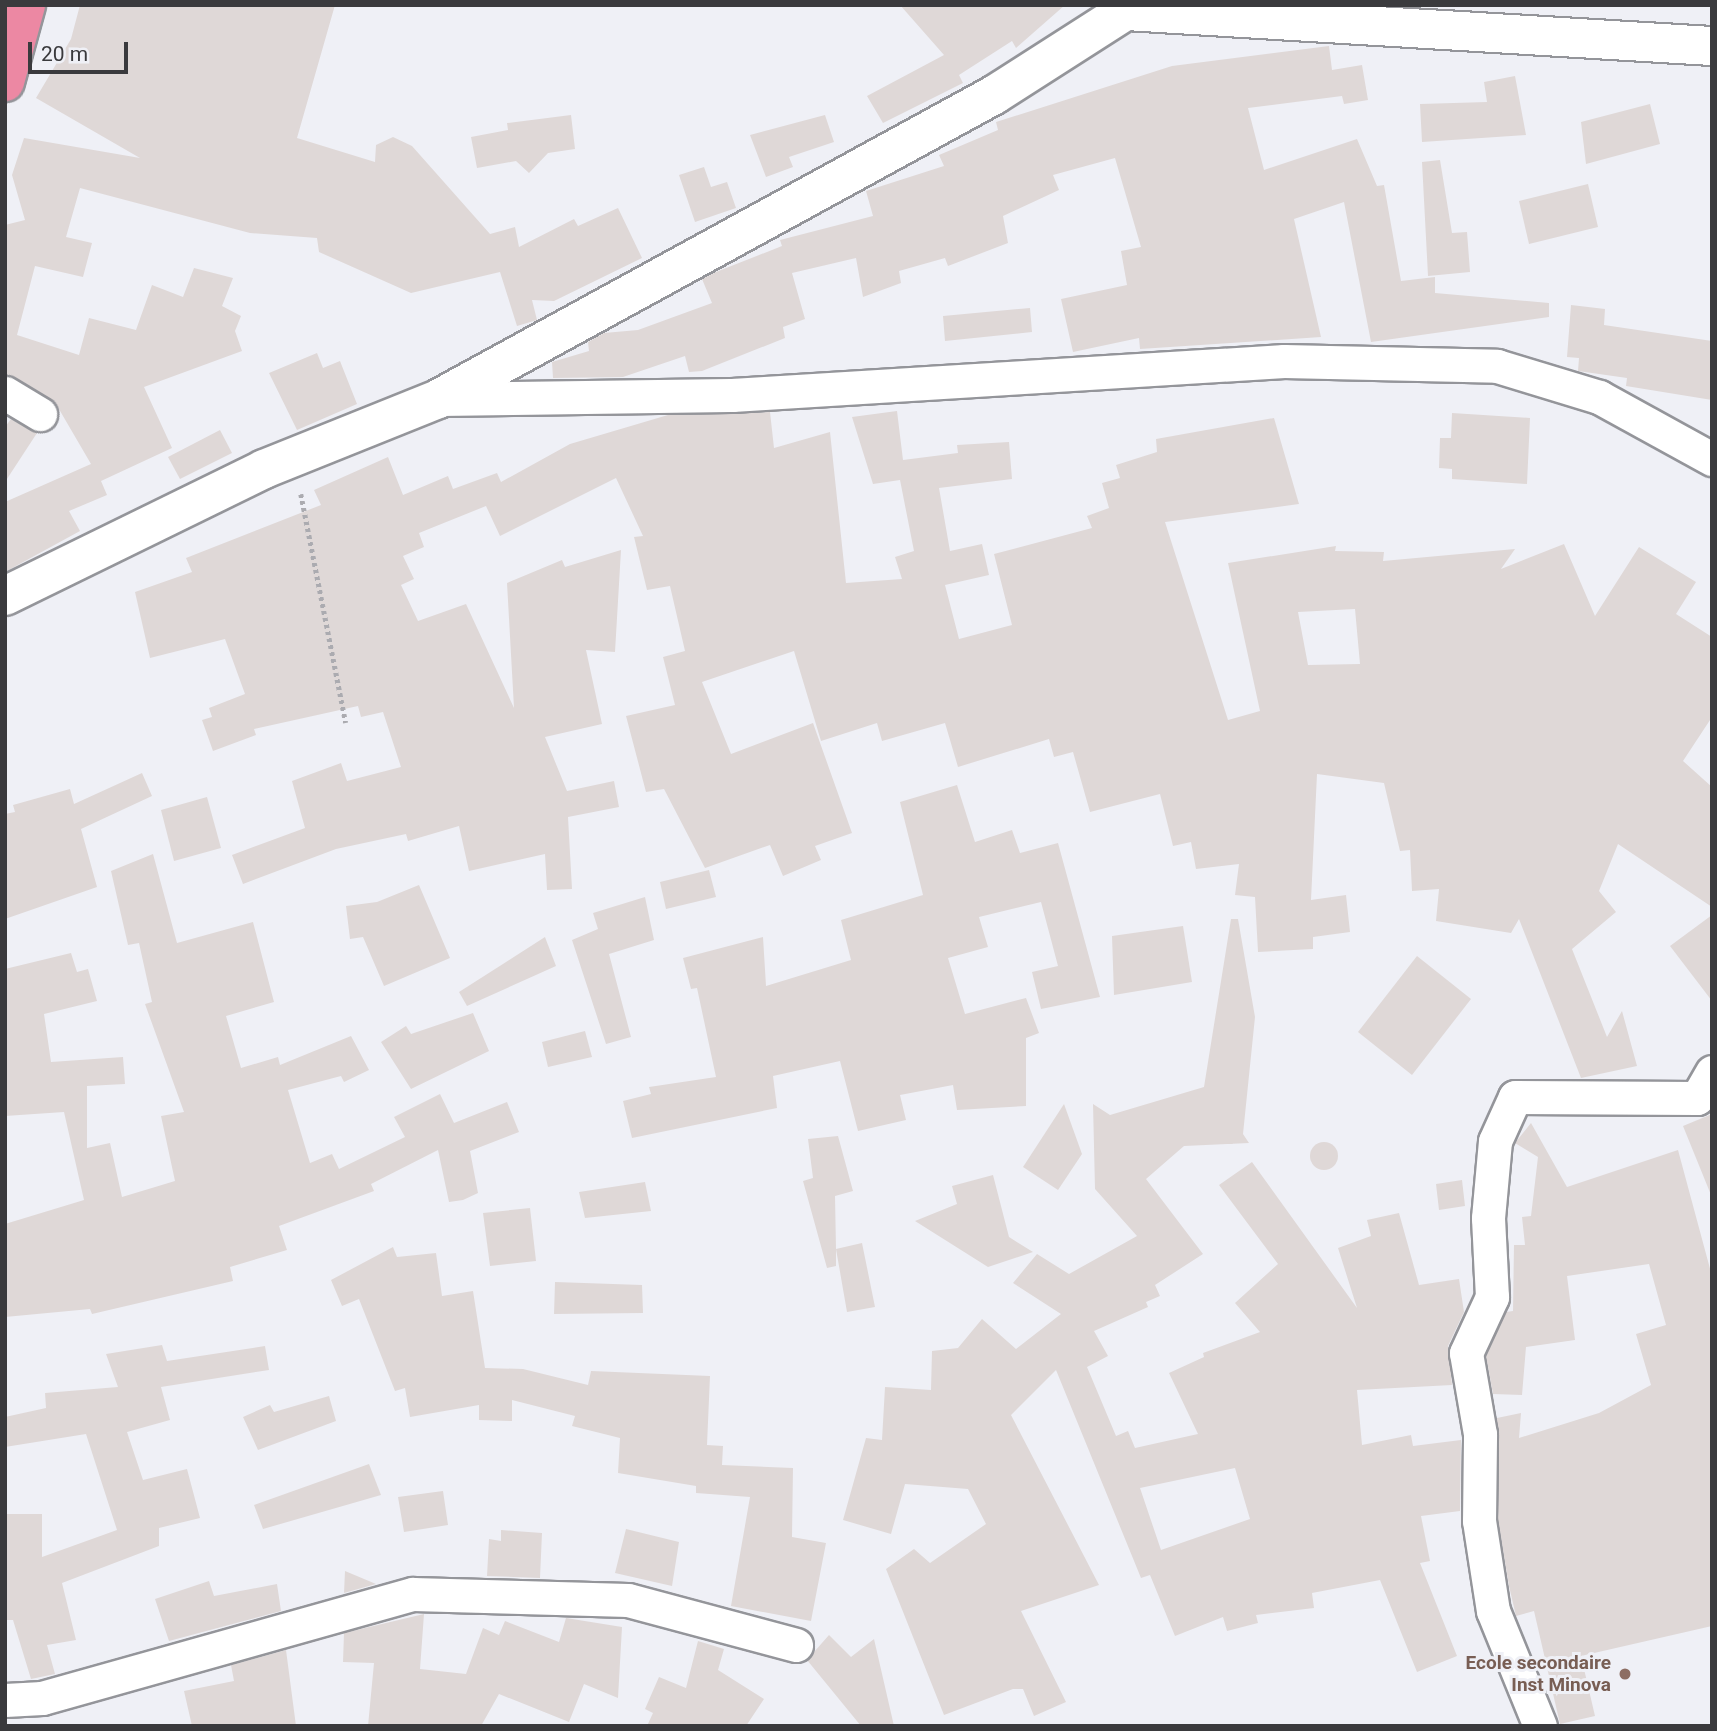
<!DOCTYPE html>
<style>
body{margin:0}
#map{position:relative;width:1717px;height:1731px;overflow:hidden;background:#eff0f6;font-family:Roboto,sans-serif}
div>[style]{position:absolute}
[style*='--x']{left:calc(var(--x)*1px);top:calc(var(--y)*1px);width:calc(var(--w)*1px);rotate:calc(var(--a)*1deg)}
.building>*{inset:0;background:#dfd8d7}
.round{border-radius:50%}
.path>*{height:4.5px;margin-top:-2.25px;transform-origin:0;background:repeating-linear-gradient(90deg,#ababb0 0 3.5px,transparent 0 7px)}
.roads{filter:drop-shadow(2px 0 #94959a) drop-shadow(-2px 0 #94959a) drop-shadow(0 2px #94959a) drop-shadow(0 -2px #94959a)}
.minor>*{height:33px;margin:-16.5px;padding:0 16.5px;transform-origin:16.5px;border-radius:16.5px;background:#fff}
.tertiary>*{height:38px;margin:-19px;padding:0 19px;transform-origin:19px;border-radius:19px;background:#fff}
.trunk>*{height:38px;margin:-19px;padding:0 19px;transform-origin:19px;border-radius:19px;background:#ec88a3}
.dots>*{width:19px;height:19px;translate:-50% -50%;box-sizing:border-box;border:4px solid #eff0f6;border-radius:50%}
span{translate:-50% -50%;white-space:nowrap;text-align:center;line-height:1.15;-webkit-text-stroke:6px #eff0f6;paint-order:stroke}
.education-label{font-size:19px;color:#785e54;font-weight:700}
.right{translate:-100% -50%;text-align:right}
.frame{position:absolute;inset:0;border:7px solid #3a3a3d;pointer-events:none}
.scale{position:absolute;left:28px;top:42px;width:100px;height:32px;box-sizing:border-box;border:4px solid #3a3a3d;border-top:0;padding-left:9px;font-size:21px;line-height:24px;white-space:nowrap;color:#3a3a3d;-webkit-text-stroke:5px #eff0f6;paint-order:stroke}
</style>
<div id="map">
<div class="building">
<div style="clip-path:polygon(80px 5px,335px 5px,297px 138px,375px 162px,376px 145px,393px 137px,412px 146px,490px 234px,515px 227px,519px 247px,574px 219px,578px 226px,618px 208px,642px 258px,554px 301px,532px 300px,537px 320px,517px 326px,500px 272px,411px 293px,319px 252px,317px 238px,250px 233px,80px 188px,66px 237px,92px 243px,83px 277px,35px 266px,17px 335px,79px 355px,89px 318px,136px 330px,152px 285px,183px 297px,194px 268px,233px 278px,222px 306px,241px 316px,235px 331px,242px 351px,144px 387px,172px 448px,101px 481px,107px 495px,69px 511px,80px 531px,5px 572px,5px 502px,91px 464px,56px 404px,5px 374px,5px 225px,25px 220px,12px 175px,24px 138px,140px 158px,36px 98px,71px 39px)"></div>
<div style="clip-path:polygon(900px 5px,1065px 5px,1016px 48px,1012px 41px,959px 75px,963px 83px,883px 123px,867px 96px,944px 55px)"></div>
<div style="clip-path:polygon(1329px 46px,1332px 70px,1362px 65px,1368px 100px,1344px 104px,1342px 96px,1248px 108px,1264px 170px,1357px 139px,1377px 186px,1384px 185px,1401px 281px,1435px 277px,1435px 293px,1549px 303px,1549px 317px,1371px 342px,1344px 202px,1294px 219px,1321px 337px,1140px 349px,1139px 338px,1073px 352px,1061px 299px,1127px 285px,1121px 251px,1141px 247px,1115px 158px,1053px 175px,1059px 190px,1003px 216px,1008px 243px,948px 266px,945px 258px,899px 271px,901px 283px,863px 297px,856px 258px,792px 273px,805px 319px,783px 327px,785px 338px,702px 371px,689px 372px,685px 356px,623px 377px,553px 378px,552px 362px,589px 351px,588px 342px,604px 333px,638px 330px,712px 303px,702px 279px,716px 272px,782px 246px,780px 240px,873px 216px,866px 191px,944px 166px,939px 155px,998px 130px,996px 122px,1172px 66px)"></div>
<div style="clip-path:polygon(1515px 76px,1526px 135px,1422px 142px,1420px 104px,1487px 102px,1484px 82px)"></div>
<div style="clip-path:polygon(1650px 104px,1660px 144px,1586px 164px,1581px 122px)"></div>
<div style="clip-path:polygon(571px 115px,575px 149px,548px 153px,529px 173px,516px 161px,477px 168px,471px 137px,508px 130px,507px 123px)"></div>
<div style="clip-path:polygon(825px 115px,834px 142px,789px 157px,793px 167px,766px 177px,750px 135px)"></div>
<div style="clip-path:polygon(1440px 160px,1452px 233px,1467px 232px,1470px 272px,1428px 276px,1422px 162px)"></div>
<div style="clip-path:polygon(704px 167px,711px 187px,727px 182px,736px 208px,695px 222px,679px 175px)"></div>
<div style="clip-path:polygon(1588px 184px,1598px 227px,1529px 244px,1519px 201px)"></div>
<div style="clip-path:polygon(1571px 305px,1605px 309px,1604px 325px,1712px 341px,1712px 400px,1626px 386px,1627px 378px,1578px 371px,1579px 358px,1567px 357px)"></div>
<div style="clip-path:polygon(1030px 308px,1032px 332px,945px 341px,943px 316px)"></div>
<div style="clip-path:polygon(317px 353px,323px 368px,340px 361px,357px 404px,297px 430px,269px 373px)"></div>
<div style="clip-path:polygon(evenodd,897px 411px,903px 460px,958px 453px,957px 445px,1009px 442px,1012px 479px,939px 488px,950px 551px,982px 544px,989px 575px,945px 585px,959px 639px,1012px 625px,994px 554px,1092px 528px,1087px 516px,1109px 508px,1102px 483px,1120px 478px,1116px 465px,1157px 452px,1156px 439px,1274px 418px,1299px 504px,1165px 522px,1228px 720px,1260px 711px,1228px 563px,1336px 546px,1335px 551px,1384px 552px,1383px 561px,1515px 549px,1501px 569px,1564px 544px,1595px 616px,1639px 547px,1696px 582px,1676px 614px,1712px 637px,1712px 717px,1683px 761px,1712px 787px,1712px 907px,1618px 844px,1599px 891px,1616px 912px,1572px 949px,1607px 1037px,1622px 1011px,1637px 1066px,1581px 1078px,1519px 919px,1511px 933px,1436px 921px,1439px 889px,1412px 891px,1410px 850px,1400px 851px,1384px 783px,1317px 774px,1311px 900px,1346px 895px,1350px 932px,1313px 937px,1313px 949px,1258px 952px,1255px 897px,1235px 895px,1239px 864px,1196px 869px,1191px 842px,1173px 846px,1160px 794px,1090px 812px,1073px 752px,1054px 757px,1049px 739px,958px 767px,945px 723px,882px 741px,877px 723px,821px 741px,794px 651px,702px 682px,731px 754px,813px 723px,852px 833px,815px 846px,821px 860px,783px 876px,770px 845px,705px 868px,664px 789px,646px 792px,626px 716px,675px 705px,663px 657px,685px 651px,670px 586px,647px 590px,634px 537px,643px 536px,616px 478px,500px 536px,486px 506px,419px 533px,424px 547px,403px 556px,414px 579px,401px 585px,418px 621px,466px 604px,514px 708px,507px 583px,562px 560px,565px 567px,621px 550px,615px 652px,586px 650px,602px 724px,545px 737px,567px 791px,614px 781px,619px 807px,568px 817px,572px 889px,547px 890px,545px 854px,469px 871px,459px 826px,408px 841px,406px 834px,336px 849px,243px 884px,232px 855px,305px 828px,292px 781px,341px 763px,347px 781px,401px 767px,383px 712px,361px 717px,358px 706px,254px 729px,256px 735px,213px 751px,202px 720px,212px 717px,209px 708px,245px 694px,225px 639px,150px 658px,135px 592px,192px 572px,186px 558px,321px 505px,314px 490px,388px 457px,403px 495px,448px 476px,453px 489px,497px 473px,501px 482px,570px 444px,668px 415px,770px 412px,774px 448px,830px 432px,846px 583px,902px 579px,895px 557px,914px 551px,900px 480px,873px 484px,852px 417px,897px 411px,1355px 609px,1360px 664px,1308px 665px,1298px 612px,1355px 609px)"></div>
<div style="clip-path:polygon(1452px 413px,1530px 418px,1527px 484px,1452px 479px,1452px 469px,1439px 468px,1440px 438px,1451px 438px)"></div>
<div style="clip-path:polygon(11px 419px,37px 433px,5px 482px,5px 427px)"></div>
<div style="clip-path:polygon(220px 430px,232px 453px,180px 479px,168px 457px)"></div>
<div style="clip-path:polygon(142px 773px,152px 796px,81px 829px,97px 887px,5px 919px,5px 814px,15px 812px,13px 805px,70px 789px,74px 804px)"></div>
<div style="clip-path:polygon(957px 785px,975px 842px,1012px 830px,1020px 853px,1058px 843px,1100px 997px,1041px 1009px,1032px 972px,1058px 966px,1041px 902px,979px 917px,988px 947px,948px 958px,965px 1014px,1026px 998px,1039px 1033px,1026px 1038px,1026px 1106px,957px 1110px,953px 1085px,900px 1095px,906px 1120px,858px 1131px,840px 1061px,773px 1076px,777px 1108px,632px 1138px,623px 1101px,651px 1094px,649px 1087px,716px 1077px,697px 988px,691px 989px,683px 958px,763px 937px,766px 986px,851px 960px,841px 920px,923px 895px,900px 802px)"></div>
<div style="clip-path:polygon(207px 797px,221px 848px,174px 861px,161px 810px)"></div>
<div style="clip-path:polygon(153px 854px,177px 943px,253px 922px,274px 1002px,226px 1016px,241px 1068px,278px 1057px,280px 1065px,351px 1036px,369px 1070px,344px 1082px,341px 1076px,288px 1090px,310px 1163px,332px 1154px,339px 1169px,405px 1137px,394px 1117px,440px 1094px,454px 1123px,507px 1102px,519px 1132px,470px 1151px,478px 1193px,463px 1200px,449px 1202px,438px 1150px,371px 1184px,374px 1191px,279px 1226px,287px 1250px,230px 1267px,233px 1281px,92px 1314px,90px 1309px,5px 1317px,5px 1224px,84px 1200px,64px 1112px,5px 1116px,5px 969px,71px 953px,77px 972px,88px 969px,97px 1001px,44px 1014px,51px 1062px,123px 1057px,125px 1084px,87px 1086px,87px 1148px,110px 1143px,122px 1197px,175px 1181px,161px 1116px,184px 1112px,145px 1004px,152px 1002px,139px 943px,128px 945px,111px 871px)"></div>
<div style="clip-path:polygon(709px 870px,716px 897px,666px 909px,660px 882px)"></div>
<div style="clip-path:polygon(419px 885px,450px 958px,384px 986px,363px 937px,350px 939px,346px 906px,377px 902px)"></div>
<div style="clip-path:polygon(645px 897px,654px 940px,609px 954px,631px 1037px,606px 1044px,572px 940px,598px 929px,593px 913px)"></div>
<div style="clip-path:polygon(1712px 915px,1712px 1001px,1670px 946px)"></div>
<div style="clip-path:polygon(evenodd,1231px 919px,1238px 919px,1255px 1017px,1243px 1134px,1249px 1143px,1184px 1146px,1146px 1179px,1203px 1254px,1155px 1285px,1160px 1296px,1146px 1302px,1148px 1307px,1094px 1331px,1108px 1356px,1087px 1367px,1116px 1436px,1128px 1431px,1135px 1448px,1198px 1434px,1169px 1373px,1204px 1357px,1203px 1353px,1260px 1332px,1235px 1303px,1278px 1264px,1219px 1185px,1252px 1162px,1357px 1308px,1338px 1248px,1371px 1236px,1367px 1220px,1399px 1213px,1419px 1285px,1459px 1279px,1464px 1312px,1448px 1346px,1452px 1385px,1357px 1390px,1362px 1445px,1411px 1435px,1413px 1446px,1461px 1440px,1460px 1511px,1421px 1516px,1430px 1561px,1420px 1563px,1457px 1656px,1417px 1672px,1380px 1580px,1312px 1593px,1314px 1608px,1256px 1615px,1258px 1623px,1227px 1631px,1223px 1617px,1175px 1636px,1150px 1575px,1141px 1578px,1056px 1370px,1011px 1415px,1099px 1585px,1021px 1611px,1066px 1702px,1034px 1716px,1023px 1689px,1013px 1689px,944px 1715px,886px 1569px,914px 1549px,930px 1563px,986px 1524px,968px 1489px,905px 1484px,891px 1534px,843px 1520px,866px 1438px,882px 1440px,885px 1387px,931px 1390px,932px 1351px,958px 1348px,982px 1319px,1016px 1349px,1061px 1314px,1013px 1283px,1037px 1254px,1069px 1274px,1137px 1236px,1095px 1189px,1093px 1104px,1110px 1115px,1204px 1087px,1231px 919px,1235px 1468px,1250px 1519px,1161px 1550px,1140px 1488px,1235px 1468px)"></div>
<div style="clip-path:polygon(1183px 926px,1192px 982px,1114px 995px,1112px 936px)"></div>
<div style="clip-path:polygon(545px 937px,556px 966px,467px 1006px,459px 992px)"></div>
<div style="clip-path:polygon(1417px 956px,1471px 999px,1412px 1075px,1358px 1032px)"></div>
<div style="clip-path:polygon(473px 1013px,489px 1051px,411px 1089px,381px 1042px,406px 1026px,411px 1034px)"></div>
<div style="clip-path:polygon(585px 1031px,592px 1057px,548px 1067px,542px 1042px)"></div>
<div style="clip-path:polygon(1064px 1104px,1082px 1154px,1058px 1190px,1023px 1167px)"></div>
<div style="clip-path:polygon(1712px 1114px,1712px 1195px,1711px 1195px,1683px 1126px)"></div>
<div style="clip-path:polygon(1531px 1123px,1567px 1187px,1678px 1150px,1712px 1276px,1712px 1626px,1581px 1656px,1595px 1716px,1560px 1724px,1534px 1611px,1516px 1616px,1509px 1586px,1498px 1520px,1497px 1418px,1521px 1413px,1519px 1438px,1599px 1413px,1651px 1385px,1636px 1334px,1666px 1325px,1649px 1264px,1567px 1276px,1575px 1340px,1526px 1347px,1522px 1395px,1493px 1394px,1486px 1356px,1506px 1312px,1513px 1311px,1514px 1245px,1525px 1245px,1522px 1217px,1531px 1216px,1538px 1157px,1515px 1143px)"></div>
<div style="clip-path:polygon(838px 1136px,853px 1191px,835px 1196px,836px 1249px,862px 1243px,875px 1307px,847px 1312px,836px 1249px,836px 1266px,827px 1268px,803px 1181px,813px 1178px,808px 1139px)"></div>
<div class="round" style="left:1310px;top:1142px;width:28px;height:28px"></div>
<div style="clip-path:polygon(993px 1175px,1009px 1237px,1033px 1252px,988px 1267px,915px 1221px,957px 1204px,952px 1186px)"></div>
<div style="clip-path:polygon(1462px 1180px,1465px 1206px,1439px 1210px,1436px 1184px)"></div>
<div style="clip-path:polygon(645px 1182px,651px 1211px,585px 1218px,579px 1192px)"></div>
<div style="clip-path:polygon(530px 1208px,536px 1261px,490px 1266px,483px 1213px)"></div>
<div style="clip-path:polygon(393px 1247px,397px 1257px,436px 1253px,442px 1296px,473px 1291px,485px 1368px,523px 1369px,588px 1385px,591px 1371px,710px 1376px,707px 1445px,723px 1446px,722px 1465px,793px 1468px,792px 1537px,826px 1543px,811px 1621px,731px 1606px,750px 1497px,696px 1493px,696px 1486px,618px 1473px,620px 1438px,572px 1426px,575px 1416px,512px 1400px,512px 1421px,479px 1420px,479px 1405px,410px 1417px,405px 1388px,395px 1391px,359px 1299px,342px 1306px,331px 1280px)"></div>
<div style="clip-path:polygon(555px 1282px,642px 1285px,643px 1313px,554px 1314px)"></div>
<div style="clip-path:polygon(162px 1345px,167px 1361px,265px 1346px,269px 1370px,161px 1387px,170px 1420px,127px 1432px,143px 1480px,187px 1469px,200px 1518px,159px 1528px,159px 1546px,62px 1583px,76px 1640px,47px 1645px,55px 1674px,31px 1679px,13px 1620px,5px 1620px,5px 1514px,42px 1514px,42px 1557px,117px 1530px,86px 1434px,5px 1447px,5px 1417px,46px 1408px,45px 1393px,118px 1387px,106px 1354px)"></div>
<div style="clip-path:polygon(329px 1396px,336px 1421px,258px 1450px,243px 1417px,270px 1405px,274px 1412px)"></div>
<div style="clip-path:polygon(369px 1464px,381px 1495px,263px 1529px,254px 1505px)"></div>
<div style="clip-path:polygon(443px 1491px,448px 1525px,404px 1532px,398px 1497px)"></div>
<div style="clip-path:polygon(626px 1529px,679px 1542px,672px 1586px,615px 1573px)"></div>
<div style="clip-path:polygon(501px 1530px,542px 1533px,540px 1578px,487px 1576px,489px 1539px,501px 1541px)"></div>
<div style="clip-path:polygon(345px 1571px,376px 1584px,344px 1593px)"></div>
<div style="clip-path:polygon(209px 1581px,214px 1596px,277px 1584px,281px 1611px,169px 1641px,155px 1599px)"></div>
<div style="clip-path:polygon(424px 1614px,420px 1669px,466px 1674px,483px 1628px,499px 1635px,505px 1621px,559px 1642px,566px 1618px,622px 1627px,618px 1698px,584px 1684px,569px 1722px,499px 1694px,481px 1726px,368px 1726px,374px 1663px,343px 1662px,344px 1633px)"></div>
<div style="clip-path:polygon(829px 1635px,851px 1657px,874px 1639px,894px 1726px,861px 1726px,807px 1660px)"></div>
<div style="clip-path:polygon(698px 1641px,724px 1649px,718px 1670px,764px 1699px,746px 1726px,647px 1726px,653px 1713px,645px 1709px,659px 1677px,686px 1688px)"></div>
<div style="clip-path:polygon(286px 1650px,296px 1726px,192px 1726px,184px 1691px,234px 1681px,231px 1665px)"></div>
</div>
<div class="path">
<div style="--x:301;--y:494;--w:233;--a:78.9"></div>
</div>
<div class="roads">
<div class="minor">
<div style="--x:5;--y:393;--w:41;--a:31"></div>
<div style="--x:438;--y:399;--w:294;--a:-0.8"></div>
<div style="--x:732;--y:395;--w:553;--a:-3.52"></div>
<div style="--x:1284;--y:361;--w:213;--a:1.3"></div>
<div style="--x:1497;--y:366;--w:107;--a:16.9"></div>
<div style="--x:1599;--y:397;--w:129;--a:28.8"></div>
<div style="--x:5;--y:1700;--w:37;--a:-3"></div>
<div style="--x:42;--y:1698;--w:385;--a:-15.7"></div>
<div style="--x:413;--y:1594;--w:215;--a:1.6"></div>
<div style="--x:628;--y:1600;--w:174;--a:15"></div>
<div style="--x:1540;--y:1726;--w:124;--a:-112.2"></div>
<div style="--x:1493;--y:1611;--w:91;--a:-98.8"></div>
<div style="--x:1479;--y:1521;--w:87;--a:-89.3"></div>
<div style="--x:1480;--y:1434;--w:82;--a:-99.8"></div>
<div style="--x:1466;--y:1353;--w:62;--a:-65.1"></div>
<div style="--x:1492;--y:1297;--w:79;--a:-92.9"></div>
<div style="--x:1488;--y:1218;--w:77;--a:-84.8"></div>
<div style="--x:1495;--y:1141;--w:48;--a:-65.6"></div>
<div style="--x:1515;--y:1097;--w:182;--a:0.3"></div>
<div style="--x:1697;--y:1098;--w:30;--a:-60"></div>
</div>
<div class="tertiary">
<div style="--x:1126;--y:11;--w:587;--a:3.42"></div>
<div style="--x:5;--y:596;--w:288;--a:-26.1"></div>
<div style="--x:264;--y:469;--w:188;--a:-21.9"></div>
<div style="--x:438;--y:399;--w:634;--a:-28.67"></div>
<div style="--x:994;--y:95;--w:167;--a:-32.6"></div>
</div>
<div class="trunk">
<div style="--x:5;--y:82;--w:80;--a:-74.7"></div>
</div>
</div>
<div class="dots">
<div style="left:1625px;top:1674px;background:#8d6e63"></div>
</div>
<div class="education-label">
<span class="right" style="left:1611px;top:1674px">Ecole secondaire<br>Inst Minova</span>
</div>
<div class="frame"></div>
<div class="scale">20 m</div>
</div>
